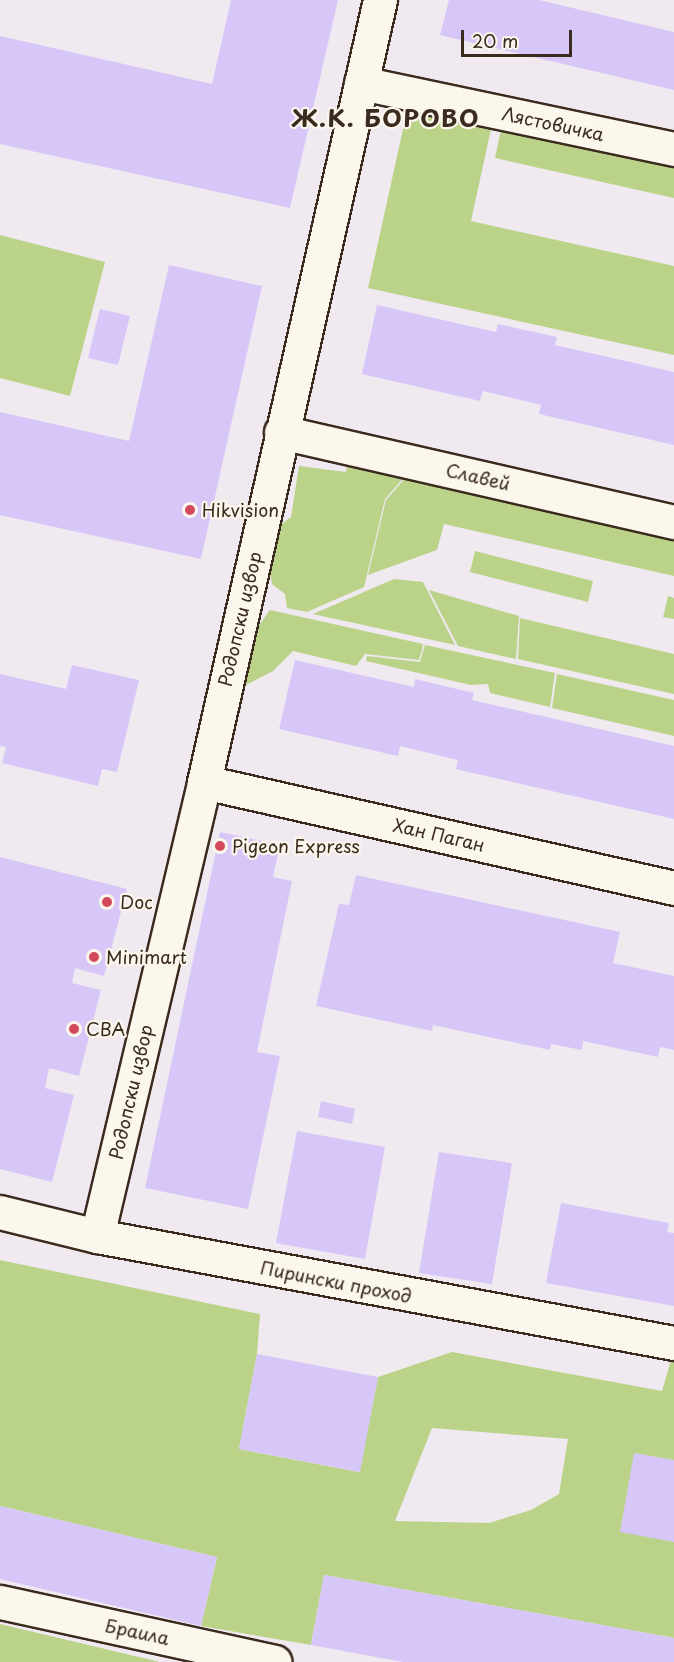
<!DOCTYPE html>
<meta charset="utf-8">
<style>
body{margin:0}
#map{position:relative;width:674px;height:1662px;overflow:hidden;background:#f0e9f0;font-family:"Playpen Sans",sans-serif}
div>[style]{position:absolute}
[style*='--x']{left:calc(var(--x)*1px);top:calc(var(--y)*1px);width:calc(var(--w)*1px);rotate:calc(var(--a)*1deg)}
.green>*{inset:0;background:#bbd389}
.building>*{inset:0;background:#d7c7f8}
.roads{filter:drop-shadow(2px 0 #3b2a1e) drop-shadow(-2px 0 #3b2a1e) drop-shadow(0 2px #3b2a1e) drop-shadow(0 -2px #3b2a1e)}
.minor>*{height:33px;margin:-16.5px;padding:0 16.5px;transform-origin:16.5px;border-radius:16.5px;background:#fbf7ec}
.dots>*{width:16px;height:16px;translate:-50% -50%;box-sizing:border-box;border:3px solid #fbf7ec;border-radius:50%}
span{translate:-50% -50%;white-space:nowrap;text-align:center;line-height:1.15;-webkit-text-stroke:4.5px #fbf7ec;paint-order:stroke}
.street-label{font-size:18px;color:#3b2a1e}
.poi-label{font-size:18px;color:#3b2a1e}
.left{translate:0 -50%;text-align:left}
.district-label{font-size:24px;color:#3b2a1e;font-weight:700;letter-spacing:1.5px}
.scale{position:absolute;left:461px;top:30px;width:111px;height:27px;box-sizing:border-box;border:3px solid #3b2a1e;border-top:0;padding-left:8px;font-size:18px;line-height:21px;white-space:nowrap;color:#3b2a1e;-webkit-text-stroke:4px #fbf7ec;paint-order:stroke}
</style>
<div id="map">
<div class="green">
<div style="clip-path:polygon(409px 102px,493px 120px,471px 221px,674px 266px,674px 355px,368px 288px)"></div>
<div style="clip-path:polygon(502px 125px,674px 162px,674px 198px,495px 158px)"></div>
<div style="clip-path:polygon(0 235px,105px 262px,70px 396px,0 378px)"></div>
<div style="clip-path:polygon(349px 451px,414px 466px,385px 499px,364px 587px,307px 612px,287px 608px,285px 594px,272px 584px,264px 537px,291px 517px,299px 466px,346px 472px)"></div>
<div style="clip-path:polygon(415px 467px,674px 526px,674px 576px,444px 524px,437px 550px,368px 575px,386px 500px)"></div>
<div style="clip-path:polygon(475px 551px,593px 581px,588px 602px,470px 572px)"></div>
<div style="clip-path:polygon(394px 579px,423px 582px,455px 645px,313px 614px)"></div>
<div style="clip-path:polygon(429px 590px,519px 616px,516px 659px,458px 646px)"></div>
<div style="clip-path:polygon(668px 596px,674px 598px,674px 619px,663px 617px)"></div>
<div style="clip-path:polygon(270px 610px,423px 644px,422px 650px,419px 660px,365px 654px,356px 666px,293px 651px,273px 671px,244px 686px,229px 676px,238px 635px,257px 628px)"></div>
<div style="clip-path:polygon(520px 618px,674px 654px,674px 694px,518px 659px)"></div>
<div style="clip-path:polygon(425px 645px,555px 673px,550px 707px,490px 693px,488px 684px,471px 685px,366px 661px,367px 656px,420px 662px)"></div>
<div style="clip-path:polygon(557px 674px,674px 700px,674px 736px,552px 708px)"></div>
<div style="clip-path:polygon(evenodd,0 1260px,260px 1314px,257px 1354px,239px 1449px,359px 1472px,378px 1377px,452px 1352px,662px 1391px,671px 1360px,674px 1360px,674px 1638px,324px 1575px,311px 1645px,201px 1626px,217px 1557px,0 1506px,0 1260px,432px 1428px,568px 1439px,559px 1494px,531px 1510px,489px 1523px,395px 1521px,432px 1428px)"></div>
<div style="clip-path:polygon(0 1624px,160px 1662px,0 1662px)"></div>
</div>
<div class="building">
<div style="clip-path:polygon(231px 0,338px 0,290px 208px,0 144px,0 36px,212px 84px)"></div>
<div style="clip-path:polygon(449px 0,539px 0,674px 32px,674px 90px,440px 35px)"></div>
<div style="clip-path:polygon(169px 265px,262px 286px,201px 559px,0 515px,0 412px,129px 441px)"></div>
<div style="clip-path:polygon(377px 305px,496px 332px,498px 324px,557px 337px,555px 345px,674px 372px,674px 445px,539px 414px,541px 405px,483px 391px,480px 401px,362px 374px)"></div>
<div style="clip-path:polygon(100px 309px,130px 316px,118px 365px,88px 358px)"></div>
<div style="clip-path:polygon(295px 660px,414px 687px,415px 679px,474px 693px,472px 700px,674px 746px,674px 819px,456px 769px,458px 760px,400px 746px,398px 756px,279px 729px)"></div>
<div style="clip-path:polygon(72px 665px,139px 680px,117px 772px,102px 769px,98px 786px,2px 763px,6px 747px,0 746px,0 674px,66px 689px)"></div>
<div style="clip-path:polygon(220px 832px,280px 845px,273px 877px,292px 881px,257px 1052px,280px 1056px,248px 1209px,145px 1188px)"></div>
<div style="clip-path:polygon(0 857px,127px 889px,104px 976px,75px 968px,72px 983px,101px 990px,79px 1076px,49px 1068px,45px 1088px,74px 1095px,52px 1182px,0 1169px)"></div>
<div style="clip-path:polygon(356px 875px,620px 932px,613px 963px,674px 976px,674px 1050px,660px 1047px,658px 1057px,583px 1041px,582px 1050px,551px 1044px,550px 1050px,433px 1025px,432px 1031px,316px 1006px,339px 904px,349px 905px)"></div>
<div style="clip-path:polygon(321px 1101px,355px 1109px,352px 1124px,318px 1117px)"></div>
<div style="clip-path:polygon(297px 1131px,385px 1147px,365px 1259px,276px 1243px)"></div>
<div style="clip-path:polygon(439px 1152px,512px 1163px,492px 1284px,419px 1273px)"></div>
<div style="clip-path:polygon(561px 1203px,669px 1223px,667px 1232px,674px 1233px,674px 1306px,546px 1283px)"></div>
<div style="clip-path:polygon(257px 1354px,378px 1377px,360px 1472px,239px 1449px)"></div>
<div style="clip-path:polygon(634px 1453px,674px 1460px,674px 1542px,620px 1532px)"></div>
<div style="clip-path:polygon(0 1506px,217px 1557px,201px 1626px,0 1579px)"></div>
<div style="clip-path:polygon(324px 1575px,674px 1638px,674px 1662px,403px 1662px,311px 1645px)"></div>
</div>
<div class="roads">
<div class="minor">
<div style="--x:361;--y:83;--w:320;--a:11.9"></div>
<div style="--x:281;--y:432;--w:403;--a:12.9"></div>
<div style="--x:204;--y:782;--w:482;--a:12.7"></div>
<div style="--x:0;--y:1212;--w:100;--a:13.9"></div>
<div style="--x:97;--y:1236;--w:587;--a:10.51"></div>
<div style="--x:97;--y:1236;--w:466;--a:-76.7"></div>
<div style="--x:204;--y:782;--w:802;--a:-77.32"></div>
<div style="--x:0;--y:1602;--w:281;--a:12.3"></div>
</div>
</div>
<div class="dots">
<div style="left:190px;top:510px;background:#d1495b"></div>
<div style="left:220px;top:846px;background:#d1495b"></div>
<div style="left:107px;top:902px;background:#d1495b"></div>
<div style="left:94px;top:957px;background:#d1495b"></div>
<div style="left:74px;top:1029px;background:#d1495b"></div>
</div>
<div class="street-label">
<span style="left:553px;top:124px;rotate:12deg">Лястовичка</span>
<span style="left:478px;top:477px;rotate:13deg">Славей</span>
<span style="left:240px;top:619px;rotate:-77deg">Родопски извор</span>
<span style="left:439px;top:835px;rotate:13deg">Хан Паган</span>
<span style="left:131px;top:1092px;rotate:-77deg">Родопски извор</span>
<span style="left:336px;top:1282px;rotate:11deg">Пирински проход</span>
<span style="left:137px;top:1632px;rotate:12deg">Браила</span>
</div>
<div class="poi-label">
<span class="left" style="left:202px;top:510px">Hikvision</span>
<span class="left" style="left:232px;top:846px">Pigeon Express</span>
<span class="left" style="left:120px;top:902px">Doc</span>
<span class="left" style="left:106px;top:957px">Minimart</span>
<span class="left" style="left:86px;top:1029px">CBA</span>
</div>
<div class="district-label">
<span style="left:386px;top:118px">Ж.К. БОРОВО</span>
</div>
<div class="scale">20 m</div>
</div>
